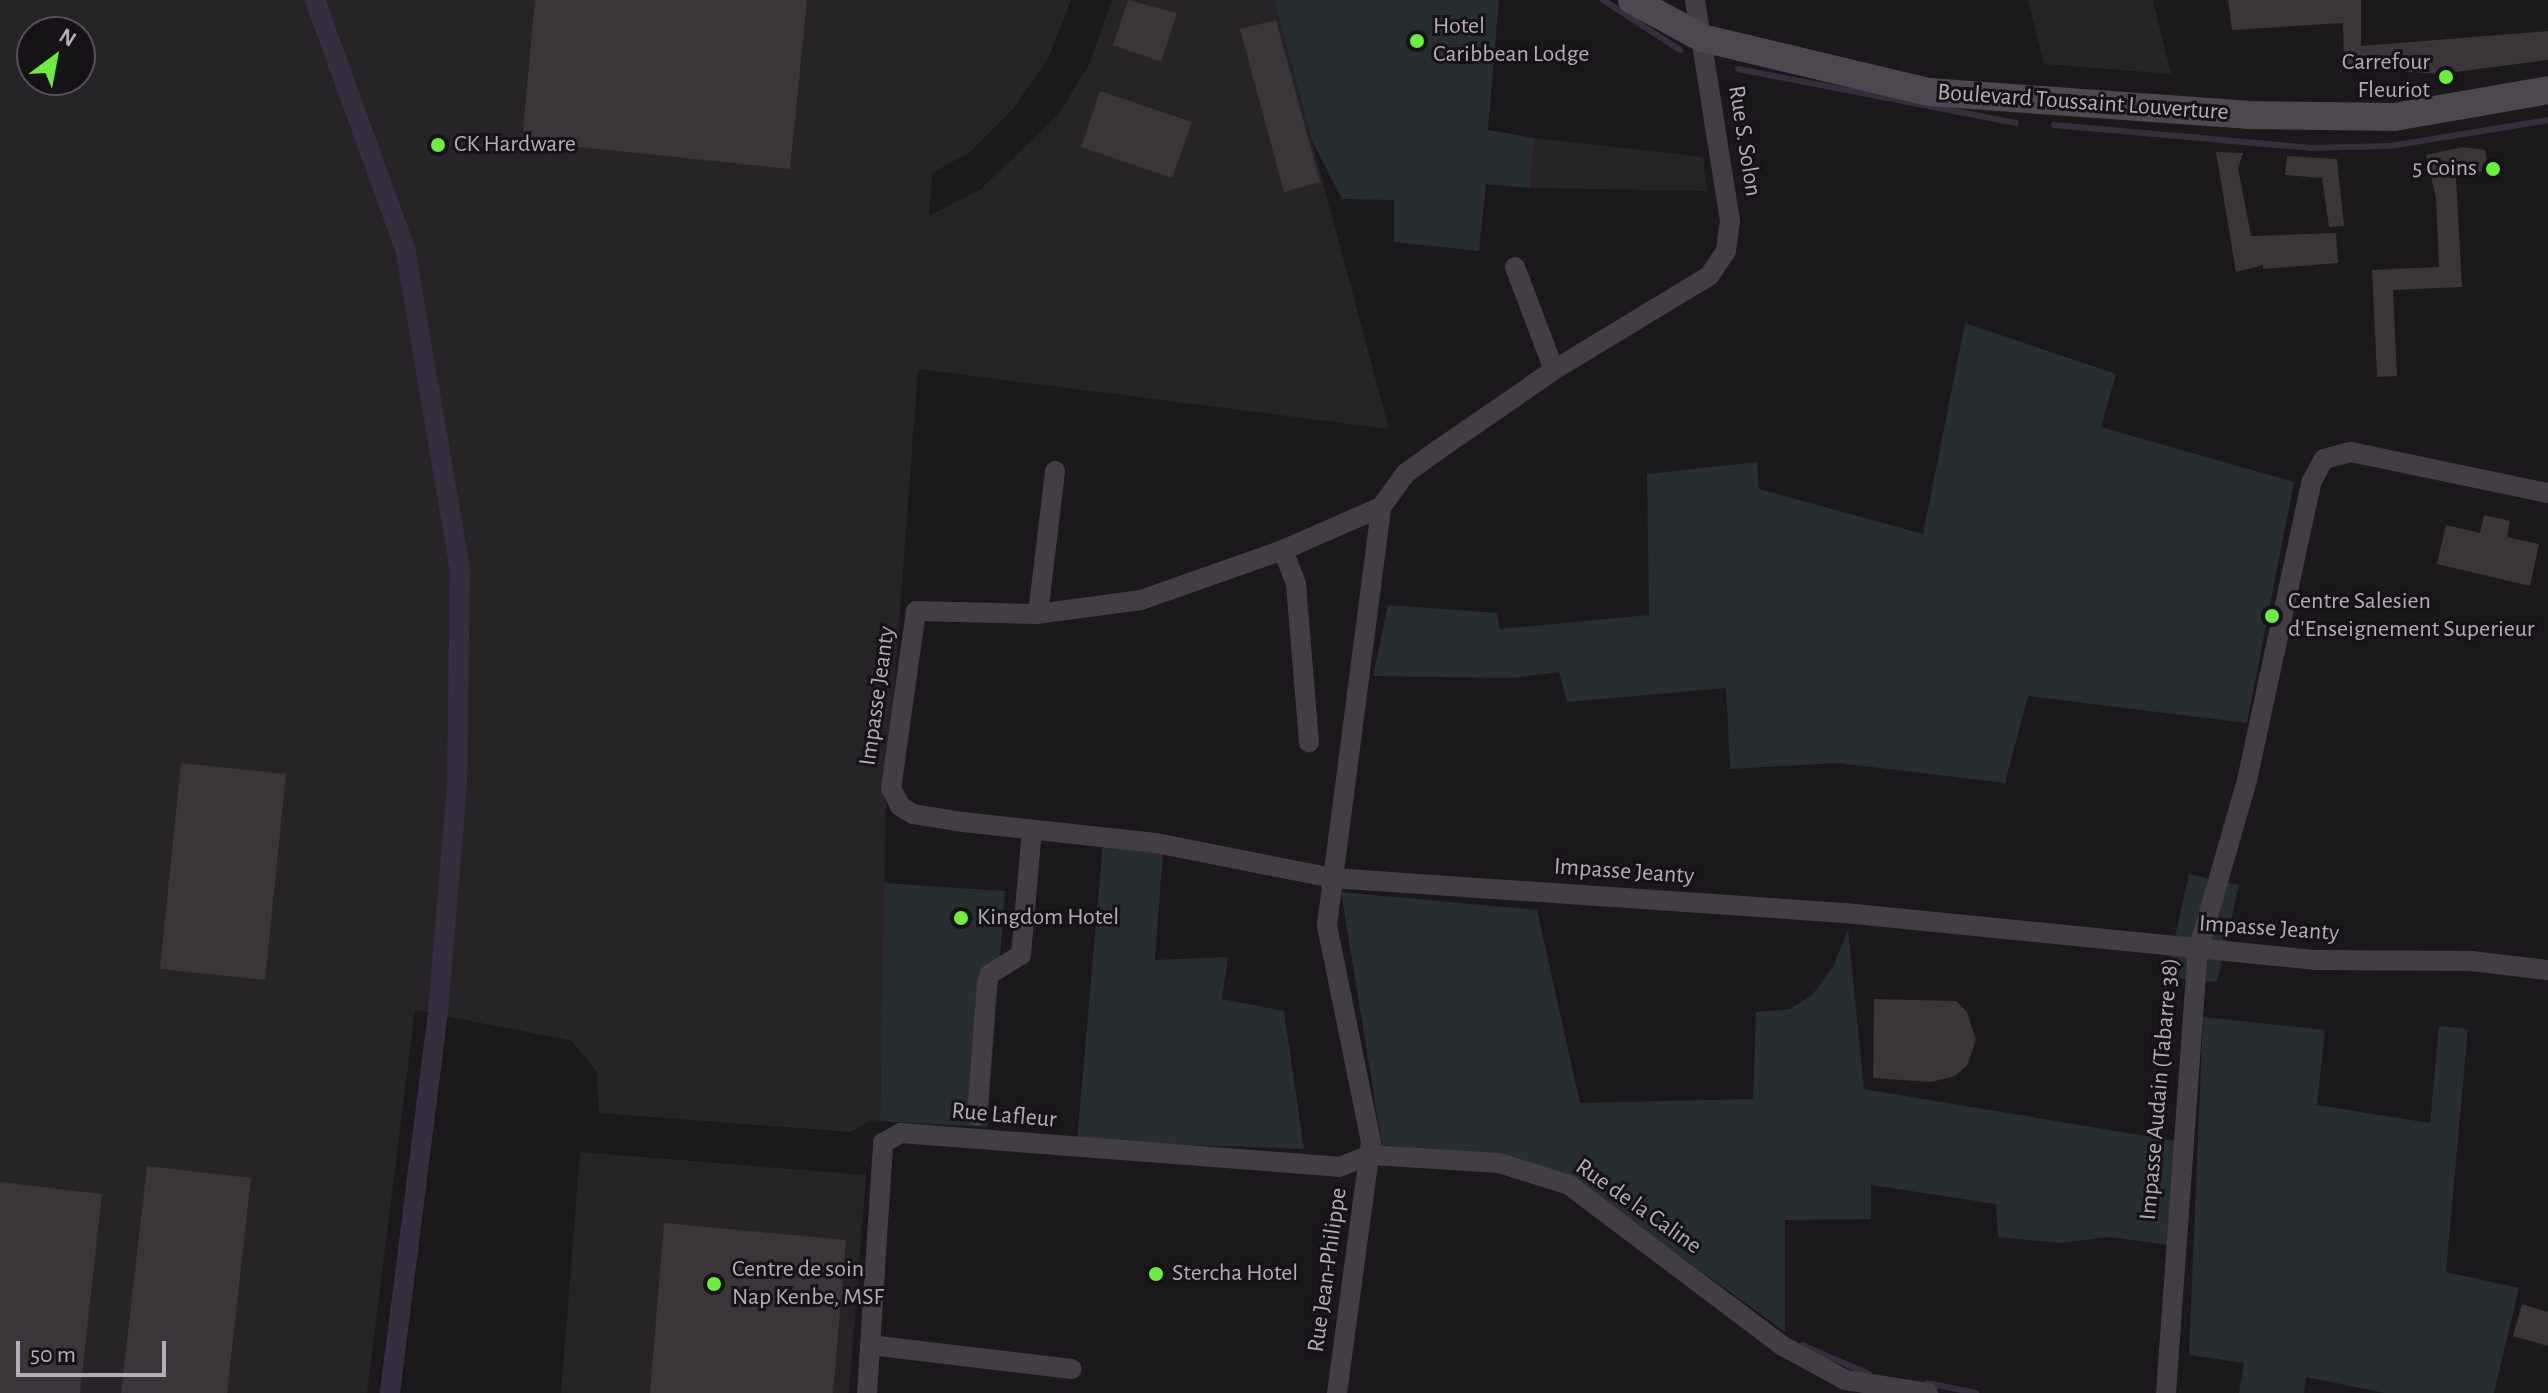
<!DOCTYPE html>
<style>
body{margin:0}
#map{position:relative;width:2548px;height:1393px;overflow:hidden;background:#1a181a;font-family:"Alegreya Sans",sans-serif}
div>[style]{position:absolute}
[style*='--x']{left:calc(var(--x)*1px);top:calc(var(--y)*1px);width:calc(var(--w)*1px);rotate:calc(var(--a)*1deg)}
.built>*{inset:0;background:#272427}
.green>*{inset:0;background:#262e2f}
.stream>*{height:6px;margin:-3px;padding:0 3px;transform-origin:3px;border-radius:3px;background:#362e3e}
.canal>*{height:20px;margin:-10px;padding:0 10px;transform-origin:10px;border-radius:10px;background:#362e3e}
.building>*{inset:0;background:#393539}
.minor>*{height:20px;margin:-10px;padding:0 10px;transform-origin:10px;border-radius:10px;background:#433e44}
.secondary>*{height:28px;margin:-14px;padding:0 14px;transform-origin:14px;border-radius:14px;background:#4e474f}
.dots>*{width:22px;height:22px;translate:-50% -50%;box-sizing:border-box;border:4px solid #151315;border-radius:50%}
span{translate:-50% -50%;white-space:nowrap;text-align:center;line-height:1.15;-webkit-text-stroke:6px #151315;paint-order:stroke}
.poi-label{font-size:24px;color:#b6abb9}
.left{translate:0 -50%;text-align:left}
.right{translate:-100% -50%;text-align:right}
.street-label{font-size:24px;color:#b6abb9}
.north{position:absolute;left:16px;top:16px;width:80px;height:80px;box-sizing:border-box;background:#151315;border:2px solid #555057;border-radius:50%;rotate:32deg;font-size:22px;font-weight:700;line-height:32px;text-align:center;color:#b6abb9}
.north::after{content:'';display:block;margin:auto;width:28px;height:36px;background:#6eec3f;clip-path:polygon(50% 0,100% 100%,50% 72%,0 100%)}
.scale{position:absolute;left:16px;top:1341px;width:150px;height:36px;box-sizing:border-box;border:4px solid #b6abb9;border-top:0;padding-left:10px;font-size:24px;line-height:28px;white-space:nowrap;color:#b6abb9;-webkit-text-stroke:6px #151315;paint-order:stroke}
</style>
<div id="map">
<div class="built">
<div style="clip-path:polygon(evenodd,0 0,1071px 0,1048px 59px,1012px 110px,970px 152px,932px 173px,929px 216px,981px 189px,1058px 115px,1089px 65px,1112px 0,1274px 0,1389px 429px,918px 369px,886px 799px,880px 1121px,871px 1120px,851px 1132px,599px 1113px,597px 1072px,572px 1041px,415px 1010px,367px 1393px,0 1393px,0 0,32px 32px,80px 32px,80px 80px,32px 80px,32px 32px)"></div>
<div style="clip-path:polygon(2028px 0,2153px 0,2171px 74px,2044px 64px)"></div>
<div style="clip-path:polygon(1534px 138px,1703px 157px,1707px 191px,1530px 188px)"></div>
<div style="clip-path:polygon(580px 1152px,866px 1175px,849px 1393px,561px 1393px)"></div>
</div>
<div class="green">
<div style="clip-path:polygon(1274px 0,1499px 0,1488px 130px,1534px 138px,1530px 188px,1486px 184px,1479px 251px,1394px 242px,1394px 200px,1342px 199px,1312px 141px)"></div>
<div style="clip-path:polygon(1965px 323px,2116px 374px,2101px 427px,2294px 482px,2247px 723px,2028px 696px,2005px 783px,1838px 763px,1730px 769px,1726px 688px,1567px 702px,1559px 672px,1511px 678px,1373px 676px,1388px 605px,1497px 613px,1500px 629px,1649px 615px,1647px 474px,1757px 462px,1759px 489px,1923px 534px)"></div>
<div style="clip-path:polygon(1103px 842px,1163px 853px,1155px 960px,1228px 957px,1222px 999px,1284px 1011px,1304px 1149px,1077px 1141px)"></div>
<div style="clip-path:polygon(2189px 874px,2239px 885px,2217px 982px,2166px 977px)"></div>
<div style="clip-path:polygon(884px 883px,1005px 891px,987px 1127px,880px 1121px)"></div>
<div style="clip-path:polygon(1341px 892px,1537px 910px,1580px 1103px,1753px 1099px,1756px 1012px,1790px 1009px,1812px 995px,1833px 967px,1848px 929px,1864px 1089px,2176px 1141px,2167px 1245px,2110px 1237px,2059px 1243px,1998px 1237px,1996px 1204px,1871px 1185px,1871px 1219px,1785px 1220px,1785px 1332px,1566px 1173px,1480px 1154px,1382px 1145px)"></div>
<div style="clip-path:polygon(2203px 1017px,2325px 1030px,2317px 1105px,2430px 1123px,2439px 1026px,2468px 1029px,2446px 1272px,2519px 1288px,2494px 1393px,2385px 1393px,2306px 1377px,2304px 1393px,2239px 1393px,2244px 1363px,2189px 1355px)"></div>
</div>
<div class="stream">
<div style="--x:1603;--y:0;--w:92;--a:33"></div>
<div style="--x:1738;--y:69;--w:283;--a:11"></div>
<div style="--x:2054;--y:125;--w:257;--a:5.1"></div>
<div style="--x:2310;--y:148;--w:80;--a:-1.4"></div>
<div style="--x:2390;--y:146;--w:160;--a:-9.3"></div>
<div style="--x:1802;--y:1345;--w:73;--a:23.4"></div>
<div style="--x:1927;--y:1383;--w:50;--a:11.5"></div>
</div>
<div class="canal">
<div style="--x:315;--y:0;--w:264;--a:70.1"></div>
<div style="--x:405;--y:248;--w:327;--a:80.3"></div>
<div style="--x:460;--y:570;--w:216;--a:90.8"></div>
<div style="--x:457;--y:786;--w:227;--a:94.8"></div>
<div style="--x:438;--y:1012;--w:384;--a:97.2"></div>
</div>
<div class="building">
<div style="clip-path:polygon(535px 0,807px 0,790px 169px,522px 141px)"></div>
<div style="clip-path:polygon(1128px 0,1177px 13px,1161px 62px,1113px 45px)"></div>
<div style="clip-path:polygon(2228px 0,2361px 0,2361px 46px,2548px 31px,2548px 60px,2440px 74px,2344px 67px,2343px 23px,2232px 30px)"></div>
<div style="clip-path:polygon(1276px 20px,1320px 182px,1284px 192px,1240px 29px)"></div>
<div style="clip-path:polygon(1100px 91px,1192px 122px,1172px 178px,1081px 147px)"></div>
<div style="clip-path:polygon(2463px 147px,2485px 150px,2489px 170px,2456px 177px,2462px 287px,2393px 290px,2397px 376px,2377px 377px,2372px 270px,2439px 267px,2436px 198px,2426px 155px)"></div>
<div style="clip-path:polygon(2216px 152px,2243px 153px,2238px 168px,2251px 236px,2336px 233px,2338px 263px,2263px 269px,2263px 265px,2236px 272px)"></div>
<div style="clip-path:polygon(2287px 156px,2337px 159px,2344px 226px,2329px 227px,2322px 178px,2285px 175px)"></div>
<div style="clip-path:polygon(2484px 515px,2510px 521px,2507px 537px,2539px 544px,2530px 586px,2437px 564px,2446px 525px,2480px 533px)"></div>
<div style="clip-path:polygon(181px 763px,286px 774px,265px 980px,160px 969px)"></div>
<div style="clip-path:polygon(1874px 999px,1956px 1001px,1967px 1012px,1976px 1040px,1967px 1066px,1955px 1076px,1931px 1082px,1873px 1078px)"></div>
<div style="clip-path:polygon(147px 1166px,251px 1178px,227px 1393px,121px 1393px)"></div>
<div style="clip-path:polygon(0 1182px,102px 1194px,80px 1393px,0 1393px)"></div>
<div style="clip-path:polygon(664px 1223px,846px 1240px,833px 1393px,650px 1393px)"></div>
<div style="clip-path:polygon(2522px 1304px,2548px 1312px,2548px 1346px,2513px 1336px)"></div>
</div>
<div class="minor">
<div style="--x:1695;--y:0;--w:224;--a:81"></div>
<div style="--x:1730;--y:221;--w:30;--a:98"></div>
<div style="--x:1726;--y:251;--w:30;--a:124"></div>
<div style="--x:1709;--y:276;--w:181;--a:148.8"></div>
<div style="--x:1554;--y:370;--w:137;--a:145.4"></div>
<div style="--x:1441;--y:448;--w:43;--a:144.5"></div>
<div style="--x:1406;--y:473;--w:42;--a:126.3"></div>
<div style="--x:1381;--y:507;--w:107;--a:156.3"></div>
<div style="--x:1283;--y:550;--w:151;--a:160.6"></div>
<div style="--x:1141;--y:600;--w:104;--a:172.3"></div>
<div style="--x:1038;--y:614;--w:122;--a:-178.6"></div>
<div style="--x:916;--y:611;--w:179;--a:98"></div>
<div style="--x:891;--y:788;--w:20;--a:63"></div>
<div style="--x:900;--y:806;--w:15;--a:32"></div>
<div style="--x:913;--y:814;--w:51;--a:9.1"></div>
<div style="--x:963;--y:822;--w:194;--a:6.2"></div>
<div style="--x:1156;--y:843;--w:179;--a:11.2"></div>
<div style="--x:1332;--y:878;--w:514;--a:3.9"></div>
<div style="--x:1845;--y:913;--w:474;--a:5.7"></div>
<div style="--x:2317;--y:960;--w:154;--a:0.4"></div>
<div style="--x:2471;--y:961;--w:78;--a:6.7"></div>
<div style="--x:1515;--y:267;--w:110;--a:69.3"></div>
<div style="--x:1283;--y:550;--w:36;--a:69"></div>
<div style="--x:1296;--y:584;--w:159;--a:85.3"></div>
<div style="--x:1038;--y:614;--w:144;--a:-83.2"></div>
<div style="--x:977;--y:1116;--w:133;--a:-85.7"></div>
<div style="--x:987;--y:983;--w:9;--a:-72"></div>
<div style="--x:990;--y:974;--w:36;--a:-32"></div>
<div style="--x:1021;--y:955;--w:126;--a:-85"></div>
<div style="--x:870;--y:1345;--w:203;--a:6.8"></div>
<div style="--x:867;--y:1393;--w:251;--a:-86.3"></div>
<div style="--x:883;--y:1143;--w:21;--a:-29"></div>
<div style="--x:901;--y:1133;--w:439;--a:4.4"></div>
<div style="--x:1339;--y:1167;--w:34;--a:-21"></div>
<div style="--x:1371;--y:1155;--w:128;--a:3.6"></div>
<div style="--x:1499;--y:1163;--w:73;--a:17.4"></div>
<div style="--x:1569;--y:1185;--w:268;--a:37"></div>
<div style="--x:1783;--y:1346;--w:71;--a:28.7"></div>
<div style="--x:1845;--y:1380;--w:84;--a:8.9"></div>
<div style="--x:1337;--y:1393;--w:253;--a:-82.3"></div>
<div style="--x:1371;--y:1142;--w:221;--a:-101.5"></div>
<div style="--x:1327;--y:925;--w:421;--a:-82.6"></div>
<div style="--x:2166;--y:1393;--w:443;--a:-85.9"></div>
<div style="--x:2198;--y:951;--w:178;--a:-74"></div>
<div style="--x:2247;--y:780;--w:304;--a:-77.8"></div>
<div style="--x:2311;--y:483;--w:27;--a:-62"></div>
<div style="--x:2324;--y:459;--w:28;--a:-15"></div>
<div style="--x:2351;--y:452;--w:201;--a:11.8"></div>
</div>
<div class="secondary">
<div style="--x:1632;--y:0;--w:80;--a:28.5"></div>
<div style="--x:1702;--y:38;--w:233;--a:13.4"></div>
<div style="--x:1929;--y:92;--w:319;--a:4.1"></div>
<div style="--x:2247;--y:115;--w:147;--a:0.8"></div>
<div style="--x:2394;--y:117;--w:156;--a:-9.9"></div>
</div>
<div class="dots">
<div style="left:1417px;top:41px;background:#6eec3f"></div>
<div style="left:2446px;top:77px;background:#6eec3f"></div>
<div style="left:438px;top:145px;background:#6eec3f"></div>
<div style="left:2493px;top:169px;background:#6eec3f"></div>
<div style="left:2272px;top:616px;background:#6eec3f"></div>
<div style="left:961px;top:918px;background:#6eec3f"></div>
<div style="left:1156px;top:1274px;background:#6eec3f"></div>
<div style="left:714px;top:1284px;background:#6eec3f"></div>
</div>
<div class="poi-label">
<span class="left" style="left:1433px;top:41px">Hotel<br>Caribbean Lodge</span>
<span class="right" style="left:2430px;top:77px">Carrefour<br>Fleuriot</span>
<span class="left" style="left:454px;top:145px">CK Hardware</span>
<span class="right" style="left:2477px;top:169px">5 Coins</span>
<span class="left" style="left:2288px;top:616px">Centre Salesien<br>d'Enseignement Superieur</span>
<span class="left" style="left:977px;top:918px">Kingdom Hotel</span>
<span class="left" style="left:732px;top:1284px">Centre de soin<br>Nap Kenbe, MSF</span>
<span class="left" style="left:1172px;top:1274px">Stercha Hotel</span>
</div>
<div class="street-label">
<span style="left:2083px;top:103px;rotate:4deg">Boulevard Toussaint Louverture</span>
<span style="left:1744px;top:141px;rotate:81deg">Rue S. Solon</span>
<span style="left:878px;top:696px;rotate:-82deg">Impasse Jeanty</span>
<span style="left:1624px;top:872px;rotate:4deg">Impasse Jeanty</span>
<span style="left:2269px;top:929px;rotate:4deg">Impasse Jeanty</span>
<span style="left:2160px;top:1089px;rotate:-85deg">Impasse Audain (Tabarre 38)</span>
<span style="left:1004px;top:1116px;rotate:5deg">Rue Lafleur</span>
<span style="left:1638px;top:1207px;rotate:35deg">Rue de la Caline</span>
<span style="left:1328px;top:1270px;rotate:-82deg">Rue Jean-Philippe</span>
</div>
<div class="north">N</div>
<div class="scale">50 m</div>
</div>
